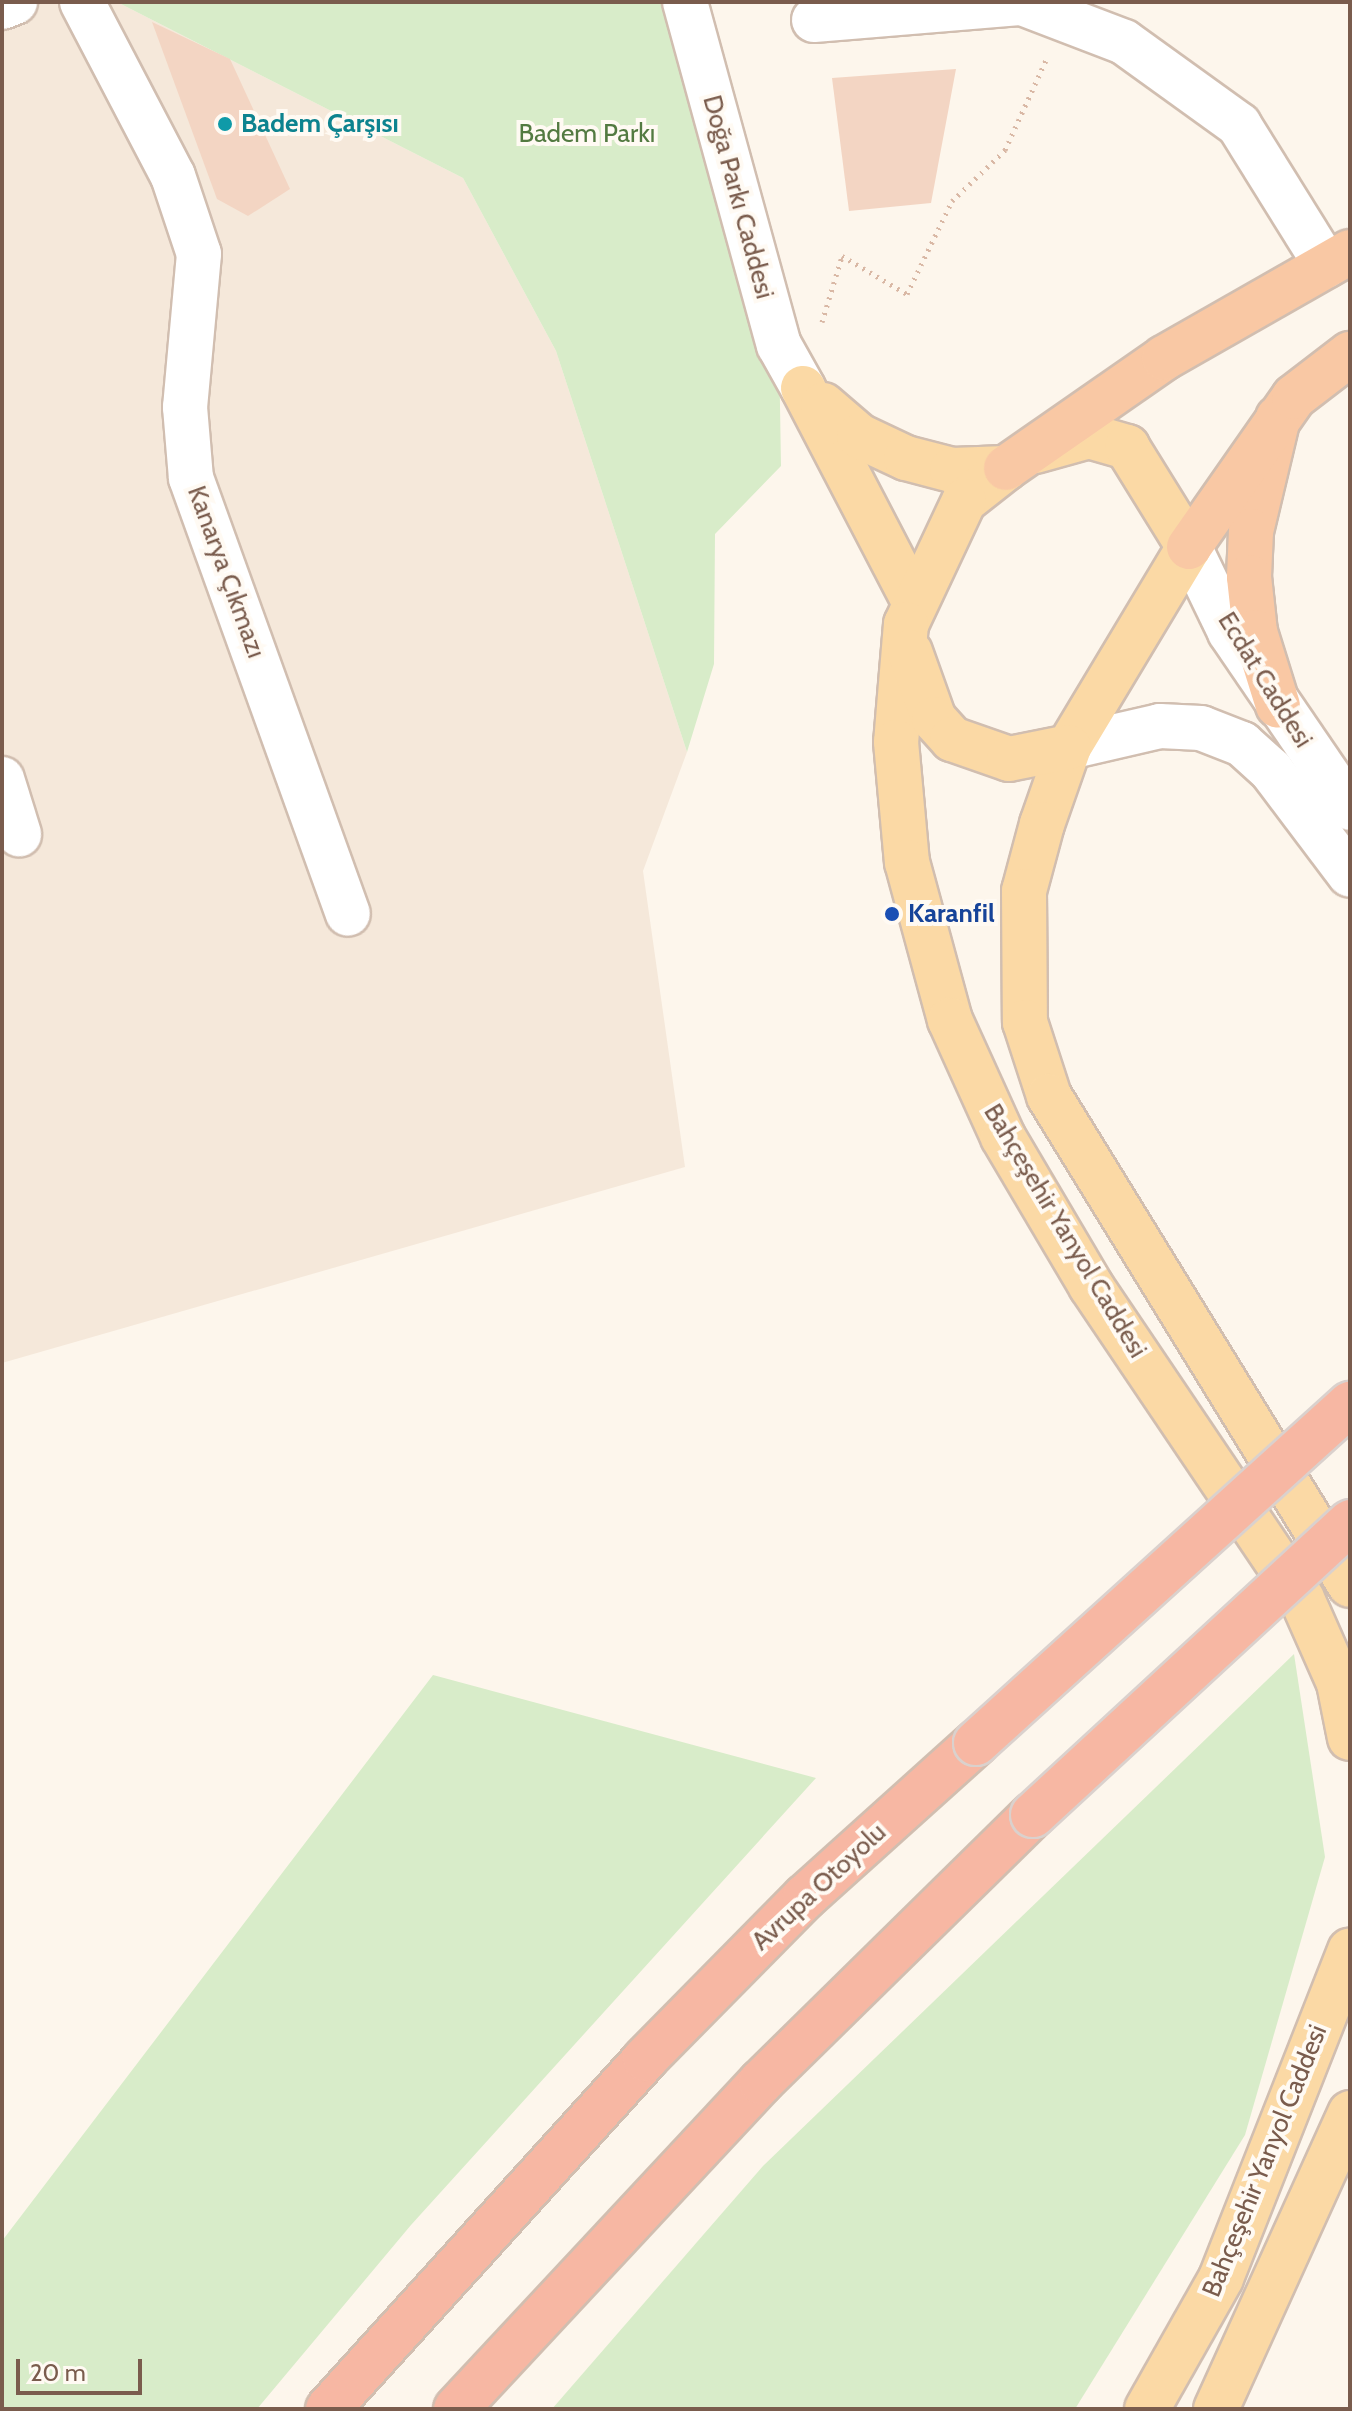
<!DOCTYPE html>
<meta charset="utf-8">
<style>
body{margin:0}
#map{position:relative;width:1352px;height:2411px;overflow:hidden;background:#fdf6ec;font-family:Cabin,sans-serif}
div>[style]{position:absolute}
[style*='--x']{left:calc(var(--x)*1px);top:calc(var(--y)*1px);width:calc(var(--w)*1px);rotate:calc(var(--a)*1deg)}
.residential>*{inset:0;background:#f5e8da}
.green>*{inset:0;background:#d8ecc9}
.building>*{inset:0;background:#f3d5c3}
.path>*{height:5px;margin-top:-2.5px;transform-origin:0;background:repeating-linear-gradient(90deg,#d9b8a5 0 2px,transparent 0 8px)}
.roads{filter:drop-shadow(2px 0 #d1beb0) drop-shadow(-2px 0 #d1beb0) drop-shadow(0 2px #d1beb0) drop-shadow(0 -2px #d1beb0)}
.minor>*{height:44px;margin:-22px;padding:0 22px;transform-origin:22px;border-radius:22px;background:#fff}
.secondary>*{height:44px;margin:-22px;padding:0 22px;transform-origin:22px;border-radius:22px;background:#fff}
.primary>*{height:44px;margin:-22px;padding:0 22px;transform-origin:22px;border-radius:22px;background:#fbd9a5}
.trunk>*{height:44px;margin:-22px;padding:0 22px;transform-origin:22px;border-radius:22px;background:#f9c8a4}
.motorway>*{height:44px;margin:-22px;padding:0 22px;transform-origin:22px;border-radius:22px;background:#f7b7a3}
.bridges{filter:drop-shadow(2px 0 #dad1cd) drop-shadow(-2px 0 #dad1cd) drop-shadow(0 2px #dad1cd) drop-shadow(0 -2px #dad1cd)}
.motorway-bridge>*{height:44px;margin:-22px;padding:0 22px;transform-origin:22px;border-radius:22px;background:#f7b7a3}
.dots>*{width:22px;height:22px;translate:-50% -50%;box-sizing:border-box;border:4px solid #fffaf3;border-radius:50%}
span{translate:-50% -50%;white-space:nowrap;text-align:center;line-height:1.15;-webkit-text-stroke:8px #fffaf3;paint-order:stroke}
.culture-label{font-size:26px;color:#0d838f;font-weight:700}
.left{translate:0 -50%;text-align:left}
.park-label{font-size:26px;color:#537a41}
.street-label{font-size:26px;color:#7a5c4d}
.transit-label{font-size:26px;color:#164399;font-weight:700}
.frame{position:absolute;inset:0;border:4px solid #7a5c4d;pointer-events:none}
.scale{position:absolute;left:16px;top:2359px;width:126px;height:36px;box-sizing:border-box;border:4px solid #7a5c4d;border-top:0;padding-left:10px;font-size:24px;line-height:28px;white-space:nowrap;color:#7a5c4d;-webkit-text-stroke:6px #fffaf3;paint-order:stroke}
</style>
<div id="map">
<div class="residential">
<div style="clip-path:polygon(15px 2px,117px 2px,463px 178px,556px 351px,687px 752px,643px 871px,685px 1167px,2px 1363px,2px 7px)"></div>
</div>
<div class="green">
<div style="clip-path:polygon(117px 2px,685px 2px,779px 345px,781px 466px,715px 534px,714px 664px,687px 752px,556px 351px,463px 178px)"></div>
<div style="clip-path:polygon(1294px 1654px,1325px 1857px,1245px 2135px,1075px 2409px,552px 2409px,763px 2166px)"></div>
<div style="clip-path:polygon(433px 1675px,816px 1778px,411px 2225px,257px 2409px,2px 2409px,2px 2241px)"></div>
</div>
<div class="building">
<div style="clip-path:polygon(152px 22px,230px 59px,290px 189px,248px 216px,217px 199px)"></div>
<div style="clip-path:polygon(956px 69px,931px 203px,849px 211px,832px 78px)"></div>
</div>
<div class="path">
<div style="--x:822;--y:322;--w:69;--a:-73.1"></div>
<div style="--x:842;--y:256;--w:75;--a:30.3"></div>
<div style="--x:907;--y:294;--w:103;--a:-64.2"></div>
<div style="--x:952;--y:201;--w:74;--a:-43.9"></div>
<div style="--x:1005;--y:150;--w:101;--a:-65.5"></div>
</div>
<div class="roads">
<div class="minor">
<div style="--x:82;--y:2;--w:196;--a:62.4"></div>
<div style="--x:173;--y:176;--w:82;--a:71.6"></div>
<div style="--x:199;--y:254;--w:154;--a:95.2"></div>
<div style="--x:185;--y:407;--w:71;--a:85.2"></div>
<div style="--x:191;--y:478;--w:463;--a:70.2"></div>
<div style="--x:685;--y:2;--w:356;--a:74.7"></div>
<div style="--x:779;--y:345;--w:49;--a:60.8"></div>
<div style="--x:2;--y:7;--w:14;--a:-21"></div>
<div style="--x:814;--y:20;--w:209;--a:-4.7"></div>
<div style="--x:1022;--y:3;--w:109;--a:20.9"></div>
<div style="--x:1124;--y:42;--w:142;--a:35.8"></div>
<div style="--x:1239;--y:125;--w:165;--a:58.1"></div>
<div style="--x:2;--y:779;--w:58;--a:72.8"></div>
</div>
<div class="secondary">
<div style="--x:1189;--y:547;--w:94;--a:64.2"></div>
<div style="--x:1230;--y:632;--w:213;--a:55.7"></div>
<div style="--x:1069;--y:747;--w:93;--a:-13"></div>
<div style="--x:1160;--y:726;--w:41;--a:2.8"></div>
<div style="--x:1201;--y:728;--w:44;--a:21.3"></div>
<div style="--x:1242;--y:744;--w:39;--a:42"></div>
<div style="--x:1271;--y:770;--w:131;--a:53"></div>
</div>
<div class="primary">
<div style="--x:803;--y:388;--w:238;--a:62.5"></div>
<div style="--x:823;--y:405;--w:48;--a:40.7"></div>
<div style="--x:859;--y:436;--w:52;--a:25.1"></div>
<div style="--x:906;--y:458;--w:48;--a:14.6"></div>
<div style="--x:952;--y:470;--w:54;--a:-2.1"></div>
<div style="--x:1035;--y:451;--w:56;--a:-15.5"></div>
<div style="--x:1089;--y:436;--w:40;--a:16"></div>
<div style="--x:1127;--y:447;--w:118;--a:58.2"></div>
<div style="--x:1189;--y:547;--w:233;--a:121"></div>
<div style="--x:1069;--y:747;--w:82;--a:109.3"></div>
<div style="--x:1042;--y:824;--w:69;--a:105"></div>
<div style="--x:1024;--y:891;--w:131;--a:89.6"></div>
<div style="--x:1025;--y:1022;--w:78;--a:72"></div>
<div style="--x:1049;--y:1096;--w:574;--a:58.39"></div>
<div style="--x:1006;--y:468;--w:53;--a:141.8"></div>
<div style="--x:964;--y:501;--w:136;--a:115.2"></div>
<div style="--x:906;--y:624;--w:118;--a:94.8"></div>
<div style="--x:896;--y:742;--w:121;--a:84.8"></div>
<div style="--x:907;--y:862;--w:164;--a:74.8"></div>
<div style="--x:950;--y:1020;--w:128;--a:65.6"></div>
<div style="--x:1003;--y:1137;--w:173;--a:59.4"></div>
<div style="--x:1091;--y:1286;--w:377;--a:56"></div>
<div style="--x:1302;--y:1599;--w:92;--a:66.2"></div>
<div style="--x:1339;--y:1683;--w:56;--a:78.7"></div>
<div style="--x:910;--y:652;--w:71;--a:70.3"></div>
<div style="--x:934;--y:719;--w:27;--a:48"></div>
<div style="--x:952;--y:739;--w:60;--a:19.3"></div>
<div style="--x:1009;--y:759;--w:61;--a:-11.3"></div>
<div style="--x:1147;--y:2409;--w:150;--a:-60.5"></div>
<div style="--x:1221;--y:2278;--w:352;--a:-68.5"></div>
<div style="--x:1216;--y:2409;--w:325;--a:-65.6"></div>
</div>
<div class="trunk">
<div style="--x:1278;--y:418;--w:116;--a:103.4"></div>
<div style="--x:1251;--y:531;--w:46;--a:92.5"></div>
<div style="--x:1249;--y:577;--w:55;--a:83.8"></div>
<div style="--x:1255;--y:632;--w:77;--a:72.7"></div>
<div style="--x:1006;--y:468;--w:193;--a:-34.8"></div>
<div style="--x:1164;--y:358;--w:214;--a:-29.7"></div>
<div style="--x:1189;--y:547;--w:183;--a:-55"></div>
<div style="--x:1294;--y:397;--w:71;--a:-37.5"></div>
</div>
<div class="motorway">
<div style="--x:328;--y:2409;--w:472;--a:-47.8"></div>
<div style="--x:645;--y:2059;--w:228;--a:-45.4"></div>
<div style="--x:805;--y:1897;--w:230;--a:-42"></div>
<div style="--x:456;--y:2409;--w:447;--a:-47"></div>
<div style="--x:761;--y:2082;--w:381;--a:-44.5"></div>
</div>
</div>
<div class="bridges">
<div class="motorway-bridge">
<div style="--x:976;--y:1743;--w:505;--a:-42.19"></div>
<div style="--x:1033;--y:1815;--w:432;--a:-42.7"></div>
</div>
</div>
<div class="dots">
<div style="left:225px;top:124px;background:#0f9aa8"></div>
<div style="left:892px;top:914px;background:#1a4fb4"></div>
</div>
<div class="culture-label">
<span class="left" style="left:241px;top:124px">Badem Çarşısı</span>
</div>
<div class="park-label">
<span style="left:587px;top:134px">Badem Parkı</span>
</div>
<div class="street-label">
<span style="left:738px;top:197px;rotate:75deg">Doğa Parkı Caddesi</span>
<span style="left:226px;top:572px;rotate:70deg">Kanarya Çıkmazı</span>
<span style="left:1265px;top:680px;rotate:58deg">Ecdat Caddesi</span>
<span style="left:1065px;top:1231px;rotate:59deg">Bahçeşehir Yanyol Caddesi</span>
<span style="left:819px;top:1887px;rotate:-43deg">Avrupa Otoyolu</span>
<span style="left:1265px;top:2161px;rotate:-68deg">Bahçeşehir Yanyol Caddesi</span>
</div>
<div class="transit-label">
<span class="left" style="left:908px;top:914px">Karanfil</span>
</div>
<div class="frame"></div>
<div class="scale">20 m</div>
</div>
